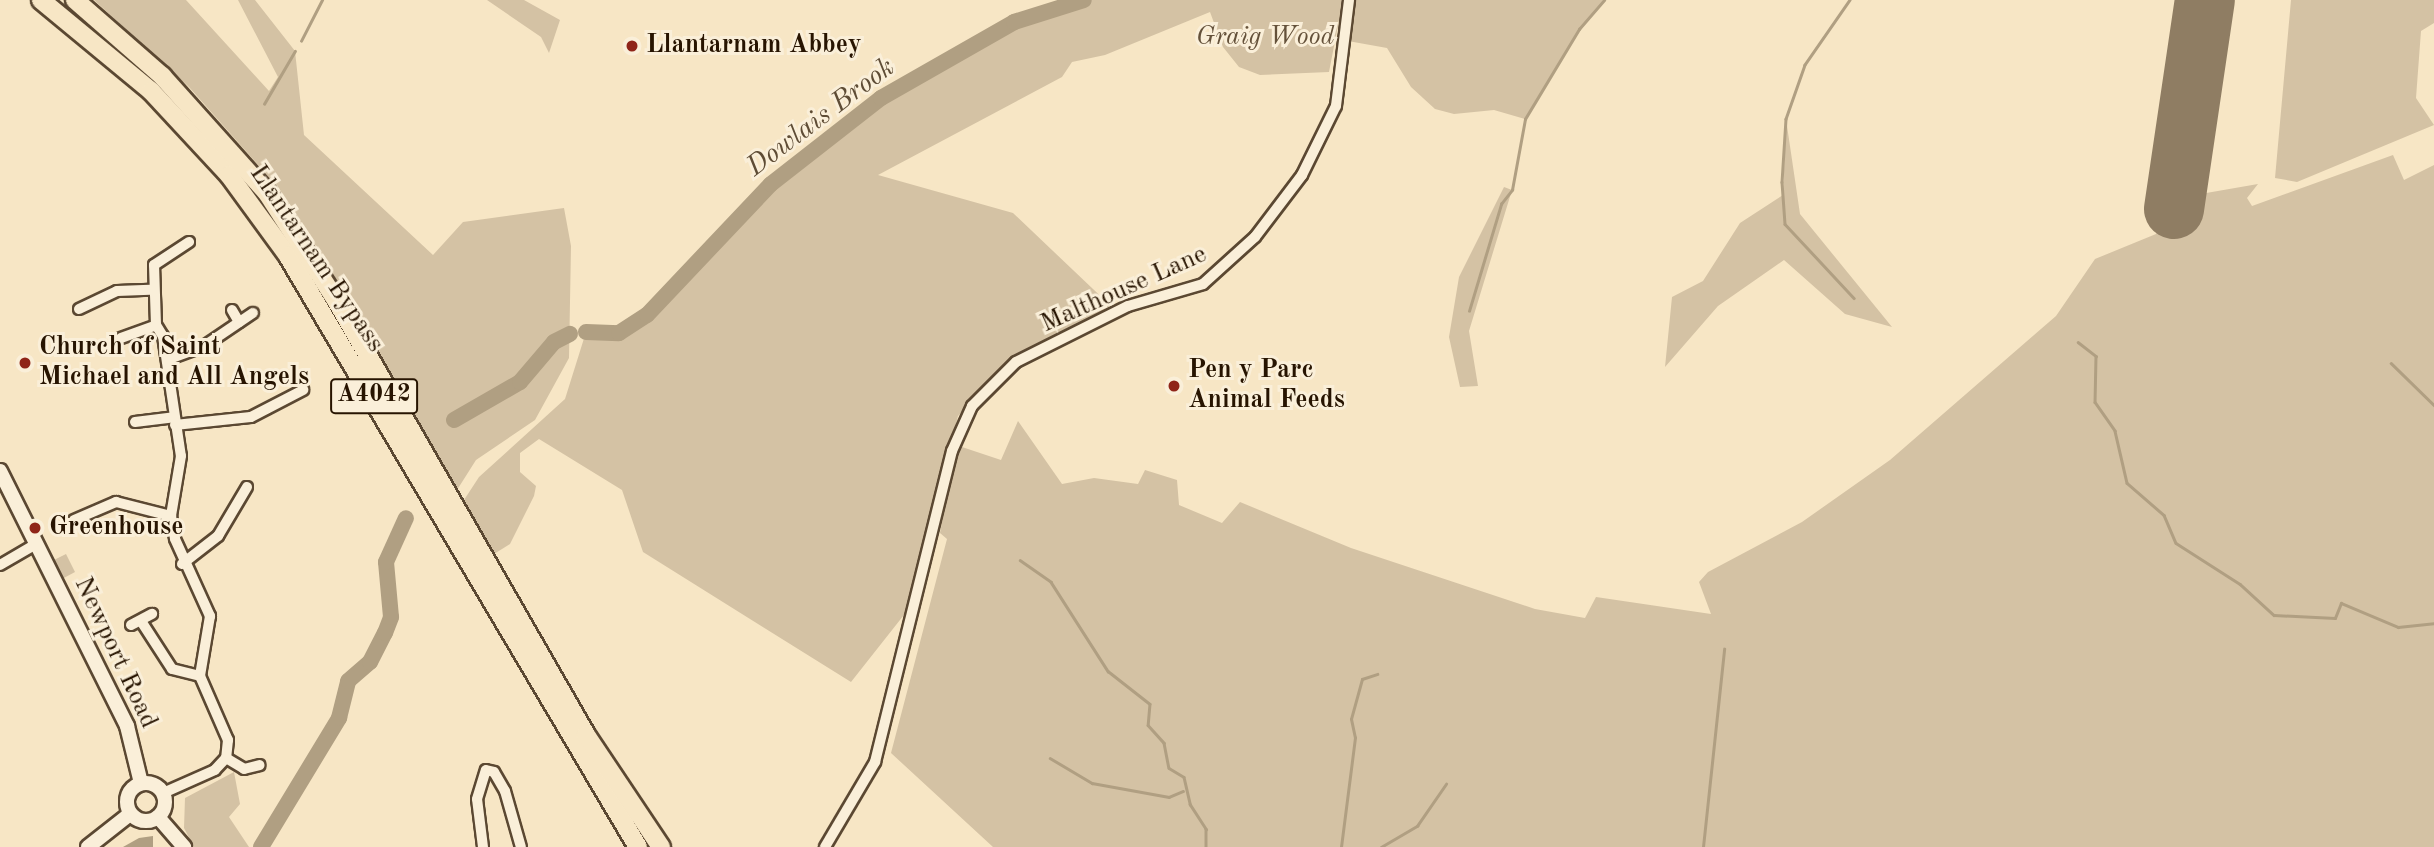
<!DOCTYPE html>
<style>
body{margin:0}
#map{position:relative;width:2434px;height:847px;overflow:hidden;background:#f7e6c5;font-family:"Old Standard TT",serif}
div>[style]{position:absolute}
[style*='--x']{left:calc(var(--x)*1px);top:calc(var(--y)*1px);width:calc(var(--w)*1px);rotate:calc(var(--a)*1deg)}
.green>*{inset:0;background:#d4c2a4}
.water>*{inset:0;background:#b09f82}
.stream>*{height:2.5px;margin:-1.25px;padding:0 1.25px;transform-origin:1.25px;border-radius:1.25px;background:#b09f82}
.river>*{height:16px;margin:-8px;padding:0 8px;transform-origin:8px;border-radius:8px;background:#b09f82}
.runway>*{height:60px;margin:-30px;padding:0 30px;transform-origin:30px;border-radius:30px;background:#8f7d63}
.roads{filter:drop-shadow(2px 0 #5b4832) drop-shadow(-2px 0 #5b4832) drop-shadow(0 2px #5b4832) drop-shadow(0 -2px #5b4832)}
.street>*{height:10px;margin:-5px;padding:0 5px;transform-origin:5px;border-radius:5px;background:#faefd9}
.secondary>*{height:14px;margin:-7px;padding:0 7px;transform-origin:7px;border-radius:7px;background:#faefd9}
.secondary>.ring{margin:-7px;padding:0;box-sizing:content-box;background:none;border:14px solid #faefd9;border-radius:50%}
.highway>*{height:18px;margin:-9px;padding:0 9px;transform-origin:9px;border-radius:9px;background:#f7e6c5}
.dots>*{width:19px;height:19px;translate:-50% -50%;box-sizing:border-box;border:4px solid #faefd9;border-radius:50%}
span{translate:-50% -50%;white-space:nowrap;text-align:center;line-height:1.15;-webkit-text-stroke:6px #faefd9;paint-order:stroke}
.shield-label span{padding:2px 5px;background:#faefd9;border:2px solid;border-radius:5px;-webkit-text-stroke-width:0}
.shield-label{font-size:24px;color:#271401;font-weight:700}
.park-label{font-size:26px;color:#64513a;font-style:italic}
.poi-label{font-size:26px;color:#271401;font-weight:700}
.left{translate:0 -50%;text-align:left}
.street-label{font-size:26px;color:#271401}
.water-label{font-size:28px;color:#5e4c35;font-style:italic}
</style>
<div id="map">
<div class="green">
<div style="clip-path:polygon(94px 0,186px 0,269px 91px,278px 77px,238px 0,255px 0,295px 51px,304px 135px,433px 255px,463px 222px,564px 208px,571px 246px,569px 358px,535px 420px,476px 460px,457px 490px,318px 249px,261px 168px,189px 87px)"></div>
<div style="clip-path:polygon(487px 0,524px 0,560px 20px,549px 53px,541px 37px)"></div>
<div style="clip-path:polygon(1084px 0,1343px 0,1329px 72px,1260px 75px,1239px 67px,1223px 47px,1210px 12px,1105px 55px,1072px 62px,1062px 77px,878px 175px,1013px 213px,1113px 308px,1012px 359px,958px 416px,911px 606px,851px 682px,643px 552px,622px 490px,539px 439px,520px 453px,520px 472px,536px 486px,534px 496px,510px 544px,494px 554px,464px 500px,479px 477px,565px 399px,586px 332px,619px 333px,647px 315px,771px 184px,881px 98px,1014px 22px)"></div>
<div style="clip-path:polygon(1355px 0,1604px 0,1579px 29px,1525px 119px,1494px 110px,1454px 114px,1435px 109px,1411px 87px,1387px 48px,1348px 41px)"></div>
<div style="clip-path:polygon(2190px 0,2213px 0,2189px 196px,2258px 184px,2247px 198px,2252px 206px,2393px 155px,2404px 180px,2434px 165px,2434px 847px,993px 847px,891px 753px,947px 539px,940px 533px,956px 445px,1001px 460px,1018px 421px,1062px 484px,1094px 478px,1138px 484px,1145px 470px,1177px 480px,1179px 505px,1222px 523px,1240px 502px,1351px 548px,1535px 609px,1585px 618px,1596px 597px,1711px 614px,1699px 582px,1708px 572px,1802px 522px,1890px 460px,2056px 316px,2095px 259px,2156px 234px)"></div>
<div style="clip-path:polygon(2291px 0,2434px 0,2434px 23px,2421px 31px,2416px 98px,2434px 125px,2297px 182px,2275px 178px)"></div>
<div style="clip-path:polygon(1786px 119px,1800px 214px,1892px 327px,1845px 314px,1784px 260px,1718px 306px,1665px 367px,1672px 297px,1703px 281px,1740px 223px,1783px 195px)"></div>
<div style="clip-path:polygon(1504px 187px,1512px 190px,1469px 331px,1478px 386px,1460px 387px,1449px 337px,1459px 277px)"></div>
<div style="clip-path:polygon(66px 554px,75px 572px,62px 579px,52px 561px)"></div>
<div style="clip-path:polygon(234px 772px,240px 804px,229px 817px,249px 847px,194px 847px,184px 828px,185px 798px)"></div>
</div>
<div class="water">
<div style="clip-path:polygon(153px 836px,153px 847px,123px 847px,139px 838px)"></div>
</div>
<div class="stream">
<div style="--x:1850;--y:0;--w:79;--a:124.7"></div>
<div style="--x:1805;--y:65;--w:57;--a:109.4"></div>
<div style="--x:1786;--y:119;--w:63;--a:93.6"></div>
<div style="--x:1782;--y:182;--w:42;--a:85.9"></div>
<div style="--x:1785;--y:224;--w:101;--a:47"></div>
<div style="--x:301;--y:41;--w:46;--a:-62.9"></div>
<div style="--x:264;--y:104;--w:61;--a:-59.7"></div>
<div style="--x:1469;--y:311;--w:112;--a:-73.3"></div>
<div style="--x:1501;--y:204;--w:18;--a:-52"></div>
<div style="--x:1512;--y:190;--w:72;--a:-79.6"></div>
<div style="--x:1525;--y:119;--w:105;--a:-59"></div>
<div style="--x:1579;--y:29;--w:38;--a:-49"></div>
<div style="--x:2078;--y:342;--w:23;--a:38"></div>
<div style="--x:2096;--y:356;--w:46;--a:91.2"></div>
<div style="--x:2095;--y:402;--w:35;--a:55"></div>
<div style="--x:2115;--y:431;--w:53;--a:77"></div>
<div style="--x:2127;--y:483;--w:49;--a:40.9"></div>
<div style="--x:2164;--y:515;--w:30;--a:67"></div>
<div style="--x:2176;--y:543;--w:76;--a:32.6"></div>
<div style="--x:2240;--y:584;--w:46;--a:42.4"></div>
<div style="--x:2274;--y:615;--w:61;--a:2.8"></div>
<div style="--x:2335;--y:618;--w:16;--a:-68"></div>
<div style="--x:2341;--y:603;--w:62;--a:22.8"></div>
<div style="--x:2398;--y:627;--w:36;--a:-6"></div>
<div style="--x:2391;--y:363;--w:60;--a:44.3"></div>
<div style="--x:1020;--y:560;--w:38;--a:35"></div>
<div style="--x:1051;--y:582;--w:106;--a:57.4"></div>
<div style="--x:1108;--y:671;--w:53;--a:38.2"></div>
<div style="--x:1150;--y:704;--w:21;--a:95"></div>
<div style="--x:1148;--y:725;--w:24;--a:48"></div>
<div style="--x:1164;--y:743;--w:25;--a:79"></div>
<div style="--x:1169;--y:768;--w:17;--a:31"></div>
<div style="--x:1184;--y:777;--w:28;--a:77"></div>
<div style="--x:1190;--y:804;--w:30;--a:57"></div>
<div style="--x:1206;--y:829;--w:18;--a:90"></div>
<div style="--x:1050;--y:758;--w:49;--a:30.8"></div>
<div style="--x:1092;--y:783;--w:78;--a:10.3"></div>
<div style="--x:1169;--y:797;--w:15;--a:-23"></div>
<div style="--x:1341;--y:847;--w:110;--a:-82.7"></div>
<div style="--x:1355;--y:738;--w:19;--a:-102"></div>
<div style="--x:1351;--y:719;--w:41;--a:-74.6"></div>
<div style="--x:1362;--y:679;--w:16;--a:-18"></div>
<div style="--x:1381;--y:847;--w:42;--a:-30.3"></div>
<div style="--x:1417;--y:826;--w:51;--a:-55.4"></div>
<div style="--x:1703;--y:847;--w:199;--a:-83.9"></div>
</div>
<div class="river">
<div style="--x:586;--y:332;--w:33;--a:2"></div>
<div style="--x:619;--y:333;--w:33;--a:-33"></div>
<div style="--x:647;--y:315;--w:180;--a:-46.6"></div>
<div style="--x:771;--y:184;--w:140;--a:-38"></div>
<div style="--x:881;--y:98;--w:153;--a:-29.7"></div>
<div style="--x:1014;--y:22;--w:73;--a:-17.4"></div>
<div style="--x:454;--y:420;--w:76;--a:-29.9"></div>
<div style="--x:520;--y:382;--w:52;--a:-49.6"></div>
<div style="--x:554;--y:342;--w:18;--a:-27"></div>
<div style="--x:261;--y:847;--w:151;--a:-58.8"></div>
<div style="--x:339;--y:718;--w:38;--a:-76"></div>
<div style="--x:348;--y:681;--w:29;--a:-41"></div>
<div style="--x:370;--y:662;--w:33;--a:-63"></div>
<div style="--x:385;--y:633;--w:17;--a:-69"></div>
<div style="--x:391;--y:617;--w:55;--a:-95.2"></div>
<div style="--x:386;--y:562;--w:48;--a:-65.6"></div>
</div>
<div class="runway">
<div style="--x:2174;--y:209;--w:211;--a:-81.6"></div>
</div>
<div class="roads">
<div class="street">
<div style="--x:79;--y:309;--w:42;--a:-25.3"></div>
<div style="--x:117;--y:291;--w:33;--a:-2"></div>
<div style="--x:232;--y:310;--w:14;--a:60"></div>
<div style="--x:156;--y:325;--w:60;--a:-91.9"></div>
<div style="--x:154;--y:265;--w:42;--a:-33.3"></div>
<div style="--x:121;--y:338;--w:37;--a:-20"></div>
<div style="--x:156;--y:325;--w:13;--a:58"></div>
<div style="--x:163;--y:336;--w:121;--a:81.5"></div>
<div style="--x:181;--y:456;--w:61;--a:99.5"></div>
<div style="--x:171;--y:516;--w:23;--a:80"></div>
<div style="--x:175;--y:539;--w:85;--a:65.6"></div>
<div style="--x:210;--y:616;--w:61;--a:99.5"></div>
<div style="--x:200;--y:676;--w:70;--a:66.4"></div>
<div style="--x:228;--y:740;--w:18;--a:96"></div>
<div style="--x:226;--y:758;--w:16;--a:133"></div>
<div style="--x:215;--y:770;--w:57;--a:156.1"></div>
<div style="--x:169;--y:359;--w:37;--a:-20"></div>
<div style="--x:204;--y:346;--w:59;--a:-34"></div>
<div style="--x:135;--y:422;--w:39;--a:-7"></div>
<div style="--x:175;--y:425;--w:76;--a:-6"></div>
<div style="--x:251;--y:417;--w:59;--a:-27.4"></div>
<div style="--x:74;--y:520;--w:46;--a:-23.2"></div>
<div style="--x:116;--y:502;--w:57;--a:14.3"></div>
<div style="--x:182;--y:564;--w:46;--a:-37.9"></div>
<div style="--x:218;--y:536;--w:57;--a:-59.4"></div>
<div style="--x:0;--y:565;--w:42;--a:-30.3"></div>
<div style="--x:141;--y:621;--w:57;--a:57.1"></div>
<div style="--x:172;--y:669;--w:29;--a:14"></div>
<div style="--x:131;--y:625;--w:24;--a:-28"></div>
<div style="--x:226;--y:758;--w:21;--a:31"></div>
<div style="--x:244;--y:769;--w:16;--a:-14"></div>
<div style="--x:483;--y:847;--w:48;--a:-97.1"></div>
<div style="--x:477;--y:799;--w:30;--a:-73"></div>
<div style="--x:486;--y:770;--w:8;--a:14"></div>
<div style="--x:494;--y:772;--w:22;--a:60"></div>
<div style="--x:505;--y:791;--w:58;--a:74.1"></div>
<div style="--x:825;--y:847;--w:99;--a:-59.5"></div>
<div style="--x:875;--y:762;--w:320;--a:-76.1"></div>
<div style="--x:952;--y:451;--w:49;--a:-66"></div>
<div style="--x:972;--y:406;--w:62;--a:-45"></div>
<div style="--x:1016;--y:362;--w:125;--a:-26.6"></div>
<div style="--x:1128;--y:306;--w:78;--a:-16.3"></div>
<div style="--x:1203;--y:284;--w:70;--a:-42.1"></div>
<div style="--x:1255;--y:237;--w:78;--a:-52.8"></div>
<div style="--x:1302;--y:175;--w:77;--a:-63.8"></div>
<div style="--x:1336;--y:106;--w:107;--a:-83"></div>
</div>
<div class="secondary">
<div style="--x:0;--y:471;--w:285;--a:63.5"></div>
<div style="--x:127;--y:726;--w:59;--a:76.2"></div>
<div class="ring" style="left:127px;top:783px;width:24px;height:24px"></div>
<div style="--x:158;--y:817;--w:40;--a:49"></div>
<div style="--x:88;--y:847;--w:53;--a:-38.2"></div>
</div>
<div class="highway">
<div style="--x:41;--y:0;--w:143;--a:39.6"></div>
<div style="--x:151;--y:91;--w:115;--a:47.1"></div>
<div style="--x:229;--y:175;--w:100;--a:53.9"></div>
<div style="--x:288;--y:256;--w:687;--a:59.37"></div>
<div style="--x:75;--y:0;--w:116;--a:41.1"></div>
<div style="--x:162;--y:76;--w:157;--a:48.1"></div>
<div style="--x:267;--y:193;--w:127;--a:57.2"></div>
<div style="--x:336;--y:300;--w:502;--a:60.11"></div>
<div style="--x:586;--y:735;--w:135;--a:56.2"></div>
</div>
</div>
<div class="dots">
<div style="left:632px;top:46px;background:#8f2418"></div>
<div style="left:25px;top:363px;background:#8f2418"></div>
<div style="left:1174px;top:386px;background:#8f2418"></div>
<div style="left:35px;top:528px;background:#8f2418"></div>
</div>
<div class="shield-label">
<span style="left:374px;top:396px">A4042</span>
</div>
<div class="park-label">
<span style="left:1265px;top:38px">Graig Wood</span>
</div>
<div class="poi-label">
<span class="left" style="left:646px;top:46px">Llantarnam Abbey</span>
<span class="left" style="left:39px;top:363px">Church of Saint<br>Michael and All Angels</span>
<span class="left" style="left:1188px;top:386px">Pen y Parc<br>Animal Feeds</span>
<span class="left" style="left:49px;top:528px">Greenhouse</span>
</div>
<div class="street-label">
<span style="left:316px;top:259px;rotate:56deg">Llantarnam Bypass</span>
<span style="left:1124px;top:290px;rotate:-24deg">Malthouse Lane</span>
<span style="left:115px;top:653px;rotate:65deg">Newport Road</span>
</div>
<div class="water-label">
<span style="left:821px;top:118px;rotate:-37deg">Dowlais Brook</span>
</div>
</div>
